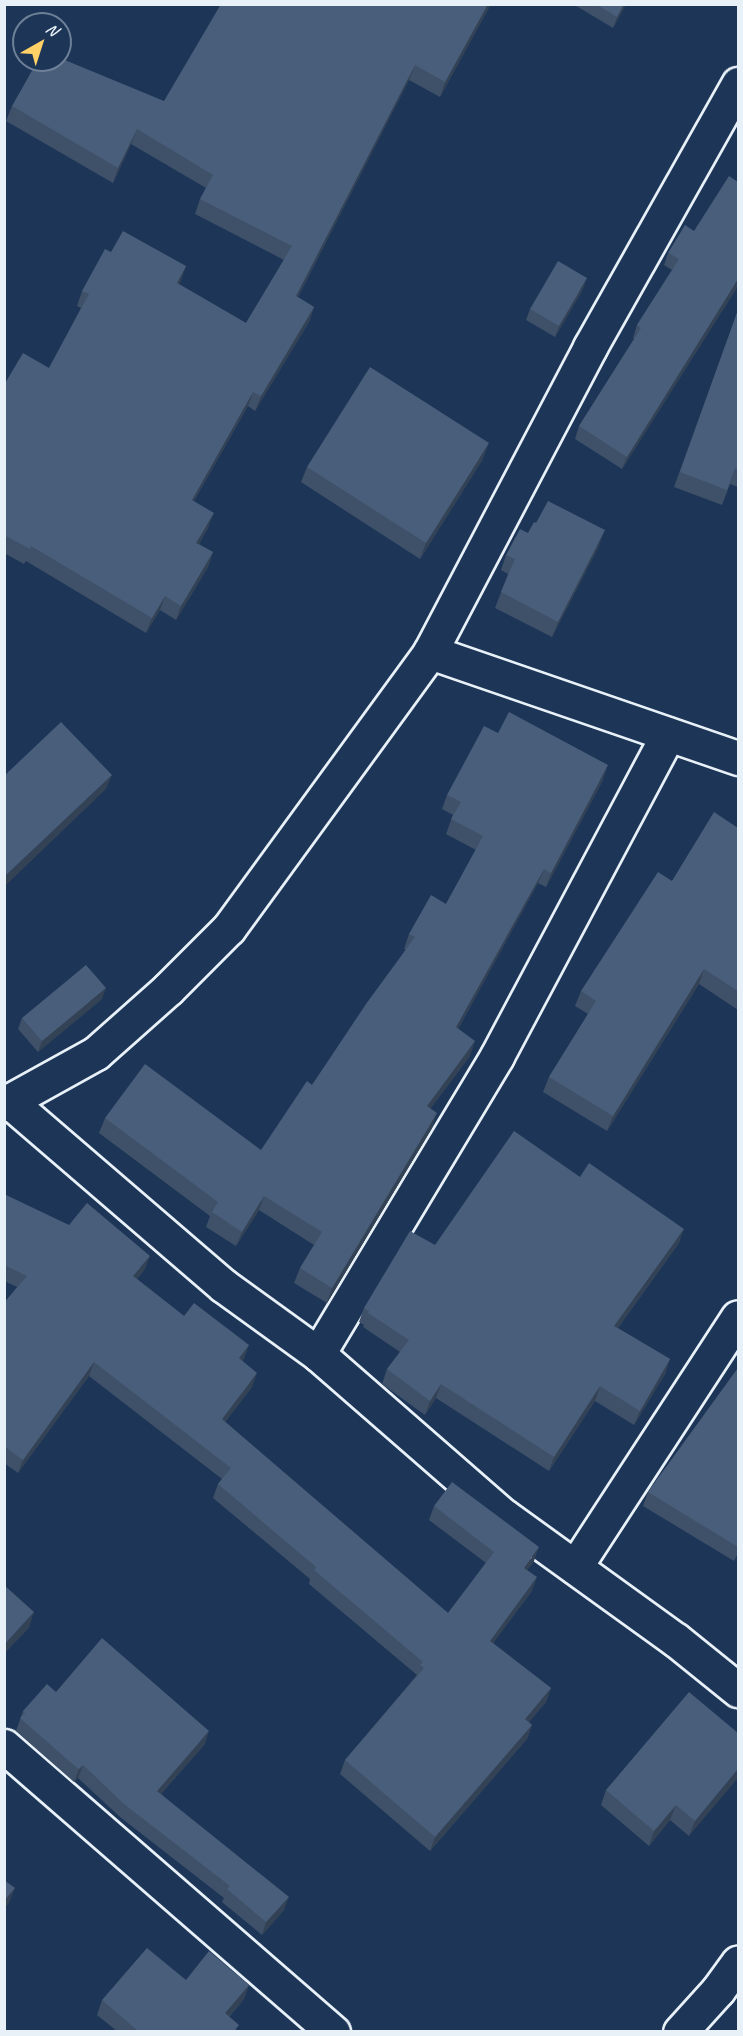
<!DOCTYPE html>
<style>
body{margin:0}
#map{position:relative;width:743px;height:2036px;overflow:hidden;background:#1d3557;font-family:Caveat,sans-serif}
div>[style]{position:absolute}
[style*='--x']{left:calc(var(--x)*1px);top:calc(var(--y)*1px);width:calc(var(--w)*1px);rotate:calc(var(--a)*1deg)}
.roads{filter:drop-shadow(2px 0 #e8f1f8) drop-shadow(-2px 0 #e8f1f8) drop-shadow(0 2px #e8f1f8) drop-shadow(0 -2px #e8f1f8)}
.minor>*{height:33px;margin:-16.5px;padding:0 16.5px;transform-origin:16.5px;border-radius:16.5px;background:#1d3557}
.wall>*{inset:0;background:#3f5169}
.shaded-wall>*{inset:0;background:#334255}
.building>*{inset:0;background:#495e7a}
span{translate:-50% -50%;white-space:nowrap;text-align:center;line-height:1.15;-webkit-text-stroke:5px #1d3557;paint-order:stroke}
.frame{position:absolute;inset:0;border:6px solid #e8f1f8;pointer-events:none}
.north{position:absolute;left:12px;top:12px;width:60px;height:60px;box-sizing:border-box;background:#1d3557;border:2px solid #6e8097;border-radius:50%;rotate:39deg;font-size:16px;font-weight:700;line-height:24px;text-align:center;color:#e8f1f8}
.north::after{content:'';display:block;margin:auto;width:21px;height:27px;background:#ffd166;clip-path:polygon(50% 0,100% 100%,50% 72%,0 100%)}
</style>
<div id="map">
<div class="roads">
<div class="minor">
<div style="--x:430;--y:652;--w:326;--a:19"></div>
<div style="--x:10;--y:1102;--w:282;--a:40.7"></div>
<div style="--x:224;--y:1286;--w:116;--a:35.9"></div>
<div style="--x:318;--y:1354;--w:247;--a:41.1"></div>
<div style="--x:504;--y:1516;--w:212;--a:35.8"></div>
<div style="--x:676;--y:1640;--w:80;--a:38.9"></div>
<div style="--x:4;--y:1104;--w:105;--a:-29"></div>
<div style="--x:96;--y:1053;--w:96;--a:-41.6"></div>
<div style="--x:168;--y:989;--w:86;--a:-45"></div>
<div style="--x:229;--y:928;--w:341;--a:-53.9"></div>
<div style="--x:430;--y:652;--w:344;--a:-62.3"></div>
<div style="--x:590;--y:347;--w:302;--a:-60.6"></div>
<div style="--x:318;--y:1354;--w:348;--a:-59"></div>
<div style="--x:497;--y:1056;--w:364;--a:-62"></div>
<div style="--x:575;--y:1567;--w:298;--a:-56.9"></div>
<div style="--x:4;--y:1746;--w:436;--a:41"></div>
<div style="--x:680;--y:2032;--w:57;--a:-47.9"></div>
<div style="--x:718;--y:1990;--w:34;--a:-54"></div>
</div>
</div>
<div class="wall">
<div style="clip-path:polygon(491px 4px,440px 97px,409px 80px,298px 297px,314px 307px,309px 322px,255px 411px,248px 406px,194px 501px,208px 528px,199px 544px,213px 552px,208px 567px,176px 620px,160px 610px,146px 633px,26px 561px,24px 564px,4px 553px,4px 385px,49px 368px,81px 308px,77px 306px,82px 291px,111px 252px,186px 266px,179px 284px,246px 323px,284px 260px,195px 214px,200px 199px,206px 188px,131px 144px,113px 183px,6px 121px,12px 106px,164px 101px)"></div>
<div style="clip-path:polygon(573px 4px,626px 4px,613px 28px)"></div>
<div style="clip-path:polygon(668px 253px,738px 286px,622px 469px,575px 439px,579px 426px,634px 339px,633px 338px,637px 325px,672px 270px,664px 265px)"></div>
<div style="clip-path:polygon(583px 289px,555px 337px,526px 320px,530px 309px)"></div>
<div style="clip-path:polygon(738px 310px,738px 487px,730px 484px,722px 505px,674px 487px)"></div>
<div style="clip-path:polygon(483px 459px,420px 559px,301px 482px,307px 467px)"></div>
<div style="clip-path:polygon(528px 533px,599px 546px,552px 637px,495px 608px,508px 574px,501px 570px,506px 555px)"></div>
<div style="clip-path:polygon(498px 733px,603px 780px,546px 887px,538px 883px,458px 1029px,470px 1056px,430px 1109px,432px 1128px,327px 1303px,294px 1283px,300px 1268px,314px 1245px,259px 1210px,236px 1246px,206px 1227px,210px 1216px,99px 1133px,105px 1118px,261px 1150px,312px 1085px,406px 950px,404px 949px,409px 934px,446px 904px,476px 850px,446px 834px,453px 815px,442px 809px,447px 795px)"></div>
<div style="clip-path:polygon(738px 828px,738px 1010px,699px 984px,607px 1131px,543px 1092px,549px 1077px,588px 1014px,575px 1006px,581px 991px,672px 881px)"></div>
<div style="clip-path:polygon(102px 999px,38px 1052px,18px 1029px,22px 1018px)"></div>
<div style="clip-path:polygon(580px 1177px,679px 1243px,618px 1328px,670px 1359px,665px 1374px,634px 1425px,595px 1401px,549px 1471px,436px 1398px,425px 1415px,382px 1384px,387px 1369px,400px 1352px,363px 1327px,364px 1325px,359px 1322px,364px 1308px,435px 1245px)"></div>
<div style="clip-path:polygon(4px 1194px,145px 1269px,137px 1279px,184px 1316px,249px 1345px,242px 1361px,252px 1387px,225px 1422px,448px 1613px,486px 1563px,429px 1520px,434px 1506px,534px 1561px,527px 1570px,532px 1591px,493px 1643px,551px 1688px,546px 1702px,529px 1722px,532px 1725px,527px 1739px,430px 1851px,340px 1774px,345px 1760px,417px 1675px,309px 1584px,310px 1579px,213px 1498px,218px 1484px,222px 1479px,89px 1376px,18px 1473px,4px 1463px,4px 1303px,17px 1287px,4px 1281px)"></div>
<div style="clip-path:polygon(738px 1368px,738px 1553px,734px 1561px,643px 1506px,648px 1492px)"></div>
<div style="clip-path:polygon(56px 1692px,205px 1744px,161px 1794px,284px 1910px,262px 1935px,222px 1902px,224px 1898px,120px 1817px,78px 1778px,74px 1782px,16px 1731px,23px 1711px)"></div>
<div style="clip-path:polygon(738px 1733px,689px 1836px,670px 1820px,649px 1846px,601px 1805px,606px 1790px)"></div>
<div style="clip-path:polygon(186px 1980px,249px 1985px,244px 1999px,229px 2017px,237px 2031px,117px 2031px,97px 2015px,102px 2000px)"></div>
</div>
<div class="shaded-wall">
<div style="clip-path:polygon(488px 4px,491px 4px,440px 97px,445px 82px)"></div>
<div style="clip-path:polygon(624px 4px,626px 4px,613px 28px,617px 17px)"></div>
<div style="clip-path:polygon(415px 65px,409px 80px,291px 310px,296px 296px)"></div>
<div style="clip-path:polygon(137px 129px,131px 144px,113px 183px,118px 168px)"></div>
<div style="clip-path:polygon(186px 266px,181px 281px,172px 298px,177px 283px)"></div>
<div style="clip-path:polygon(587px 278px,583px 289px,555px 337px,559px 326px)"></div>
<div style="clip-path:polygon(738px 279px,738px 286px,622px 469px,627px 457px)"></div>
<div style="clip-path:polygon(314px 307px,309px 322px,255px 411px,261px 396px)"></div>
<div style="clip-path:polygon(253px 392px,248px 406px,186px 515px,192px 500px)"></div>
<div style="clip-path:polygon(489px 443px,483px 459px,420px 559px,426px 543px)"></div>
<div style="clip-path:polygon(214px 513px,208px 528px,191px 557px,196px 543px)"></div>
<div style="clip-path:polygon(605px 530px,599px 546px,552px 637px,558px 622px)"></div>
<div style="clip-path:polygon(213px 552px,208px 567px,176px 620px,181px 606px)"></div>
<div style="clip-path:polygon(165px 596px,160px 610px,146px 633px,152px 618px)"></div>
<div style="clip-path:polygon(608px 765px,603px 780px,546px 887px,551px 873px)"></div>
<div style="clip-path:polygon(112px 775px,106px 789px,4px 887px,4px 877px)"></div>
<div style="clip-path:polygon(544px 869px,538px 883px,451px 1042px,456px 1027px)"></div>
<div style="clip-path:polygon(704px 969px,699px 984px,607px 1131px,613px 1116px)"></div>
<div style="clip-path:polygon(106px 988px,102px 999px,38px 1052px,42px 1041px)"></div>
<div style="clip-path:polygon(475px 1041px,470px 1056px,421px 1121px,427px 1106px)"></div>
<div style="clip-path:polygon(437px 1113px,432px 1128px,327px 1303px,332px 1288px)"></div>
<div style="clip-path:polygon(264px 1196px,259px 1210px,236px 1246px,242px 1232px)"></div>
<div style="clip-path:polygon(684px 1229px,679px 1243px,609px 1340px,614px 1326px)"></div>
<div style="clip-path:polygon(150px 1256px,145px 1269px,128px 1290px,133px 1276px)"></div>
<div style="clip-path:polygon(249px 1345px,244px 1359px,234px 1372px,239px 1358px)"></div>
<div style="clip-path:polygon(670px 1359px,665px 1374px,634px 1425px,640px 1411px)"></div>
<div style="clip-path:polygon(94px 1362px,89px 1376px,18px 1473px,23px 1460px)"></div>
<div style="clip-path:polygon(257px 1373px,252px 1387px,217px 1433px,222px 1419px)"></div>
<div style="clip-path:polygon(441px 1384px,436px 1398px,425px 1415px,430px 1401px)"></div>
<div style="clip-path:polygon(600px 1386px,595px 1401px,549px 1471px,554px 1457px)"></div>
<div style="clip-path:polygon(539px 1547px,534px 1561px,519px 1581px,524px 1568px)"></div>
<div style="clip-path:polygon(537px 1577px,532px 1591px,485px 1654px,490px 1641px)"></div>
<div style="clip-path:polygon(34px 1612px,29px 1628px,4px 1654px,4px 1645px)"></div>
<div style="clip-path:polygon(551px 1688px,546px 1702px,520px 1733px,525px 1719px)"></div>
<div style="clip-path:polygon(532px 1725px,527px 1739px,430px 1851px,435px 1837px)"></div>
<div style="clip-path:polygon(209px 1731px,205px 1744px,152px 1804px,157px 1791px)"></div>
<div style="clip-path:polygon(83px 1765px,78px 1778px,74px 1782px,79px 1769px)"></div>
<div style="clip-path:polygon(738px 1769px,738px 1778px,689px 1836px,695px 1821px)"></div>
<div style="clip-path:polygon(676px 1805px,670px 1820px,649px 1846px,654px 1831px)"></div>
<div style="clip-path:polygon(15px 1888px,9px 1903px,4px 1909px,4px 1901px)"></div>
<div style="clip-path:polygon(289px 1897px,284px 1910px,262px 1935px,266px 1922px)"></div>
<div style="clip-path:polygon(249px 1985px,244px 1999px,219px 2027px,225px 2013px)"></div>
</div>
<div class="building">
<div style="clip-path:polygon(221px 4px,488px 4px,445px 82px,415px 65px,296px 296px,314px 307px,261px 396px,253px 392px,192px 500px,214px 513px,196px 543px,213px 552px,181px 606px,165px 596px,152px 618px,31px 546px,30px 549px,4px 535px,4px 385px,23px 353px,49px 368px,89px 294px,82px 291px,105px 249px,111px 252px,123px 231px,186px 266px,177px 283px,246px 323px,292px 246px,200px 199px,213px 175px,137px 129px,118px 168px,12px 106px,38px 60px,60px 60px,60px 58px,164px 101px)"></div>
<div style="clip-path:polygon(596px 4px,624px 4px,617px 17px)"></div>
<div style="clip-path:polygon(729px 176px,738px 182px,738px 269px,737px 271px,738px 272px,738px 279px,627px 457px,579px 426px,641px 328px,637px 325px,679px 259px,668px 253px,685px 225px,694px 231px)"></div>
<div style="clip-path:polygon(558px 261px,587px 278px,559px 326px,530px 309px)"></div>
<div style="clip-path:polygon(738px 310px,738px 470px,735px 468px,727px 490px,680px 472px)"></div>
<div style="clip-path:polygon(370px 367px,489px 443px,426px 543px,307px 467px)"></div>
<div style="clip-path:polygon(548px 501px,605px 530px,558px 622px,501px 592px,515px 559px,506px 555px,520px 529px,528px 533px,534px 522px,536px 523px)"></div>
<div style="clip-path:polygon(509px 712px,608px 765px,551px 873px,544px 869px,456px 1027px,475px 1041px,427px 1106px,437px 1113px,332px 1288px,300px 1268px,322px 1232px,264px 1196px,242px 1232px,212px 1212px,218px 1202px,105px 1118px,145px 1064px,261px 1150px,307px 1081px,312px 1085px,366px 1004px,415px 937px,409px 934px,431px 895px,446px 904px,483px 836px,451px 819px,461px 802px,447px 795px,484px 726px,498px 733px)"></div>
<div style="clip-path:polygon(61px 722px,112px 775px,4px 877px,4px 776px)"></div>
<div style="clip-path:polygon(714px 812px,738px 828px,738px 907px,737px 909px,738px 910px,738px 991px,704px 969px,613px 1116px,549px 1077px,596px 1001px,581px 991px,658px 872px,672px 881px)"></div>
<div style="clip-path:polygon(86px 965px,106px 988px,42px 1041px,22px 1018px)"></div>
<div style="clip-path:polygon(514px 1131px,580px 1177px,589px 1163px,684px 1229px,614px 1326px,670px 1359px,640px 1411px,600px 1386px,554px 1457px,441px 1384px,430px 1401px,387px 1369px,409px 1340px,368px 1313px,369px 1311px,364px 1308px,410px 1231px,435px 1245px)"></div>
<div style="clip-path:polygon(4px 1194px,69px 1225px,87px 1203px,150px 1256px,133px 1276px,184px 1316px,194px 1303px,249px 1345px,239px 1358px,257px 1373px,222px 1419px,448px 1613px,494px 1552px,434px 1506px,452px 1482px,539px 1547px,524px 1568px,537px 1577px,490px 1641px,551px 1688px,525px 1719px,532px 1725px,435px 1837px,345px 1760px,424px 1668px,420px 1665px,423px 1662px,314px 1570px,316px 1567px,218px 1484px,231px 1468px,94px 1362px,23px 1460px,4px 1446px,4px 1303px,27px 1276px,4px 1265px)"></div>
<div style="clip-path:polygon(738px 1368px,738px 1547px,648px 1492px)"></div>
<div style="clip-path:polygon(4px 1585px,34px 1612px,4px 1645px)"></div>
<div style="clip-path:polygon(102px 1638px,209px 1731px,157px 1791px,289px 1897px,266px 1922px,227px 1889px,230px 1886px,124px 1804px,83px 1765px,79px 1769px,76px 1767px,20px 1718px,25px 1713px,23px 1711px,47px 1684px,56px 1692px)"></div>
<div style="clip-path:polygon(689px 1692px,738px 1733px,738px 1769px,695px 1821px,676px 1805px,654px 1831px,606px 1790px)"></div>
<div style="clip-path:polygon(4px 1880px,15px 1888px,4px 1901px)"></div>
<div style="clip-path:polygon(147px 1948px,186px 1980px,209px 1951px,249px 1985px,225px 2013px,239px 2025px,234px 2031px,138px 2031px,102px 2000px)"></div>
</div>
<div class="frame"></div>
<div class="north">N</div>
</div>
